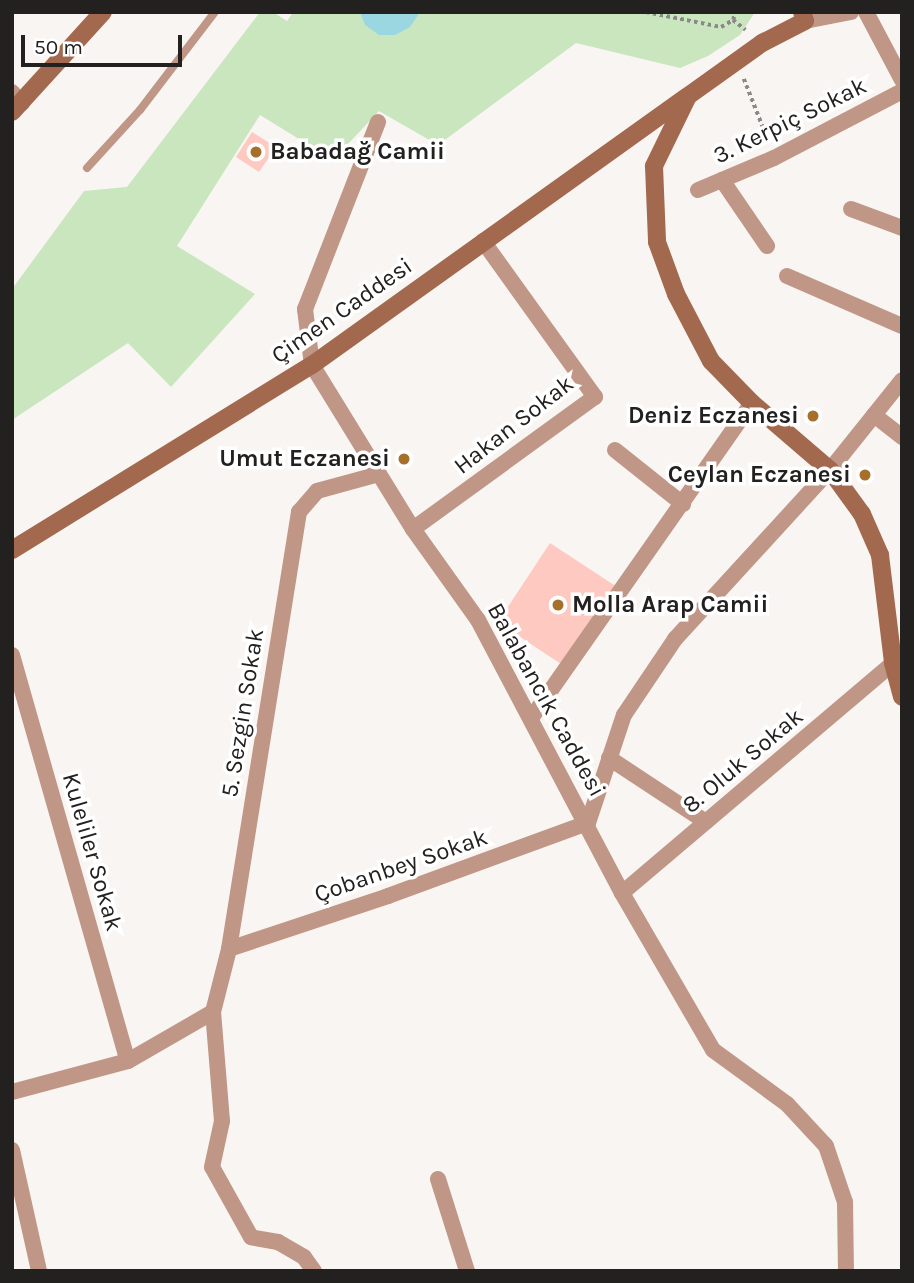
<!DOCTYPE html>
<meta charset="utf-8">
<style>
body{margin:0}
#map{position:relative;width:914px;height:1283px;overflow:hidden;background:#f9f5f2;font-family:Karla,sans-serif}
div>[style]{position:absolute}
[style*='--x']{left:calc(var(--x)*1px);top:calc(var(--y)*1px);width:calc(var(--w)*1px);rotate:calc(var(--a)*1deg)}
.green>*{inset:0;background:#c9e6bf}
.water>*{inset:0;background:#9bd7e1}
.building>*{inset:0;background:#fec9c0}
.path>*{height:3.5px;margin-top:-1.75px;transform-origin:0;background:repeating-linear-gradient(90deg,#8b8987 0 3.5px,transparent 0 7px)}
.lane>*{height:8px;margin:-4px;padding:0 4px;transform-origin:4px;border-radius:4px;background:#c09786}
.street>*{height:16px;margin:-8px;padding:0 8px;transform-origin:8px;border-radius:8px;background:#c09786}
.secondary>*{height:18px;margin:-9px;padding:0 9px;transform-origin:9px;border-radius:9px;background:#a2694f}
.dots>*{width:19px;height:19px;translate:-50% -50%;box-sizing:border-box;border:4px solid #fff;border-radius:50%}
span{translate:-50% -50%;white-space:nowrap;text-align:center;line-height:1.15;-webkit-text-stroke:7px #fff;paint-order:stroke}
.street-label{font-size:24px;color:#222120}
.poi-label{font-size:24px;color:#222120;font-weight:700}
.left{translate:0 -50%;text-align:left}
.right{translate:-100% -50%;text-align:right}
.frame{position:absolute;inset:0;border:14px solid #222120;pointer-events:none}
.scale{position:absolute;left:21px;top:35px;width:161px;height:32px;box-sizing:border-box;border:4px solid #222120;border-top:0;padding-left:9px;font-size:21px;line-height:24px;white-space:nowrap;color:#222120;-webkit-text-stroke:5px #fff;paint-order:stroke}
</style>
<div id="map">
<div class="green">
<div style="clip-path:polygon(260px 12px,273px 12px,287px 21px,293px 12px,755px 12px,740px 35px,708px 56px,680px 68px,576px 43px,438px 145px,379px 111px,333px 160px,260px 115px,177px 246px,255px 294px,171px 387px,128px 343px,12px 420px,12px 289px,84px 191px,127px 187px)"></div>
</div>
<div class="water">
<div style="clip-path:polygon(360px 12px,420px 12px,410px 27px,395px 35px,379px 35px,365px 25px)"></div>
</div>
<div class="building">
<div style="clip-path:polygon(252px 132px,276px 147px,259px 172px,236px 157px)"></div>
<div style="clip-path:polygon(550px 543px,617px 587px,564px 666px,498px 622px)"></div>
</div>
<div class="path">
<div style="--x:646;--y:12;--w:76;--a:11.3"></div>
<div style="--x:721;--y:27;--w:14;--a:-30"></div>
<div style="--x:733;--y:20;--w:16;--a:38"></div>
<div style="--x:733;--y:20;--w:8;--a:-76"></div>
<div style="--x:744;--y:79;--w:66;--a:68.5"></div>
</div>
<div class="lane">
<div style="--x:87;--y:168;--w:79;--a:-47.6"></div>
<div style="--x:140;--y:110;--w:123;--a:-52.6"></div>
</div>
<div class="street">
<div style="--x:866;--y:12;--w:77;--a:62.1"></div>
<div style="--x:805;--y:21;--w:47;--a:-11.1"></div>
<div style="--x:12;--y:92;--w:15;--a:48"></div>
<div style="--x:378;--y:122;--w:201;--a:111.3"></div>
<div style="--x:305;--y:309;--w:56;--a:82.9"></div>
<div style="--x:312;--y:365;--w:193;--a:58.4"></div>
<div style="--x:413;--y:529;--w:112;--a:54.5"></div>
<div style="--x:478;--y:620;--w:309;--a:62.2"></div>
<div style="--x:622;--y:893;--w:181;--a:59.9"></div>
<div style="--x:713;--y:1050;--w:92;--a:36.1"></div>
<div style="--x:787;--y:1104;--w:57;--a:47.1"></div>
<div style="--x:826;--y:1146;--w:59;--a:71.3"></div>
<div style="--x:845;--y:1202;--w:69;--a:89.2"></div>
<div style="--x:722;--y:180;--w:80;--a:55.7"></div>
<div style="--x:698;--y:190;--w:82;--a:-22.8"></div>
<div style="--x:774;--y:158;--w:144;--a:-27.6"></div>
<div style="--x:851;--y:209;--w:54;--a:20.4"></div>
<div style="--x:787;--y:276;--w:125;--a:23.5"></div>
<div style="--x:874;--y:415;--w:36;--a:38"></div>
<div style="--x:615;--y:450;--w:87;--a:38.5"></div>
<div style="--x:413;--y:529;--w:225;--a:-36"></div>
<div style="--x:595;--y:397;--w:192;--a:-125.7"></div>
<div style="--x:12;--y:655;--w:422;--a:74.1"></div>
<div style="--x:532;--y:717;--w:383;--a:-55"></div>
<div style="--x:609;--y:758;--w:116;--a:33.4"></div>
<div style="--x:622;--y:893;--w:355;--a:-40.3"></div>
<div style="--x:229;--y:949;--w:168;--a:-18.4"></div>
<div style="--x:388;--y:896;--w:213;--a:-20.1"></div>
<div style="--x:588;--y:823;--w:114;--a:-71.6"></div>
<div style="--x:624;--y:715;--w:92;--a:-56.1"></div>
<div style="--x:675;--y:639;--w:229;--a:-47.5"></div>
<div style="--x:830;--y:470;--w:115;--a:-51.3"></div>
<div style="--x:12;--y:1092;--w:120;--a:-15"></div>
<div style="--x:128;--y:1061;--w:98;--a:-30"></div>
<div style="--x:12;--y:1150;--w:124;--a:77.4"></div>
<div style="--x:438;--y:1179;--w:96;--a:72.5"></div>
<div style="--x:314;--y:1271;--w:17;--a:-126"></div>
<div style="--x:304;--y:1257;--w:30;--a:-150"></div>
<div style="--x:278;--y:1242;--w:27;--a:-170"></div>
<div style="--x:251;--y:1237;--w:80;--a:-119.1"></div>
<div style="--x:212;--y:1167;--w:47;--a:-77.7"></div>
<div style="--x:222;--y:1121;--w:109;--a:-94.7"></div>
<div style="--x:213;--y:1012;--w:65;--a:-75.7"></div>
<div style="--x:229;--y:949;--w:443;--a:-80.9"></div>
<div style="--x:299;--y:512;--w:28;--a:-49"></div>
<div style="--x:317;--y:491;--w:64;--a:-15.3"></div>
</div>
<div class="secondary">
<div style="--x:802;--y:12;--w:9;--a:72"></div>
<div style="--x:805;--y:21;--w:48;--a:152.9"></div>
<div style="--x:762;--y:43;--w:91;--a:144.4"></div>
<div style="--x:688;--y:96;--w:78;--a:115.9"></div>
<div style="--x:654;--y:166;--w:76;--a:87.7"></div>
<div style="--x:657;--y:242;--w:55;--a:69.9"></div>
<div style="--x:676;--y:294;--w:76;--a:62.4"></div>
<div style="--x:711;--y:361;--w:59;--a:45.7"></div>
<div style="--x:752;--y:403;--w:103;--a:40.7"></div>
<div style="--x:830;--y:470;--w:54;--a:54"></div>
<div style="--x:862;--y:514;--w:45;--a:66.3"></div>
<div style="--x:880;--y:555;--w:109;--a:83.1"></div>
<div style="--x:893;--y:663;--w:35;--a:75"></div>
<div style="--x:12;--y:112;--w:135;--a:-47.7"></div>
<div style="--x:12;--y:550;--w:352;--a:-31.7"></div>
<div style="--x:312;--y:365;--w:459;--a:-35.6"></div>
</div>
<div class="dots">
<div style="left:256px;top:152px;background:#a6702b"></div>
<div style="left:813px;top:416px;background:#a6702b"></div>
<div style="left:404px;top:459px;background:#a6702b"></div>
<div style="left:865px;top:475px;background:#a6702b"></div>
<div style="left:558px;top:605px;background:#a6702b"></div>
</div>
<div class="street-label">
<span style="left:790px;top:121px;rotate:-26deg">3. Kerpiç Sokak</span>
<span style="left:342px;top:311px;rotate:-35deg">Çimen Caddesi</span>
<span style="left:514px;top:425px;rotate:-38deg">Hakan Sokak</span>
<span style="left:546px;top:700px;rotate:61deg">Balabancık Caddesi</span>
<span style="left:243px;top:713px;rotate:-81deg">5. Sezgin Sokak</span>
<span style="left:743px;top:761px;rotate:-40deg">8. Oluk Sokak</span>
<span style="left:92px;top:852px;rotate:74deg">Kuleliler Sokak</span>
<span style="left:401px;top:866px;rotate:-19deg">Çobanbey Sokak</span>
</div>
<div class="poi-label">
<span class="left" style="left:270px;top:152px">Babadağ Camii</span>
<span class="right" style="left:799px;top:416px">Deniz Eczanesi</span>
<span class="right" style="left:390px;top:459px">Umut Eczanesi</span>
<span class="right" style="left:851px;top:475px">Ceylan Eczanesi</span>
<span class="left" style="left:572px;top:605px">Molla Arap Camii</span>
</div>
<div class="frame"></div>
<div class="scale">50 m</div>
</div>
